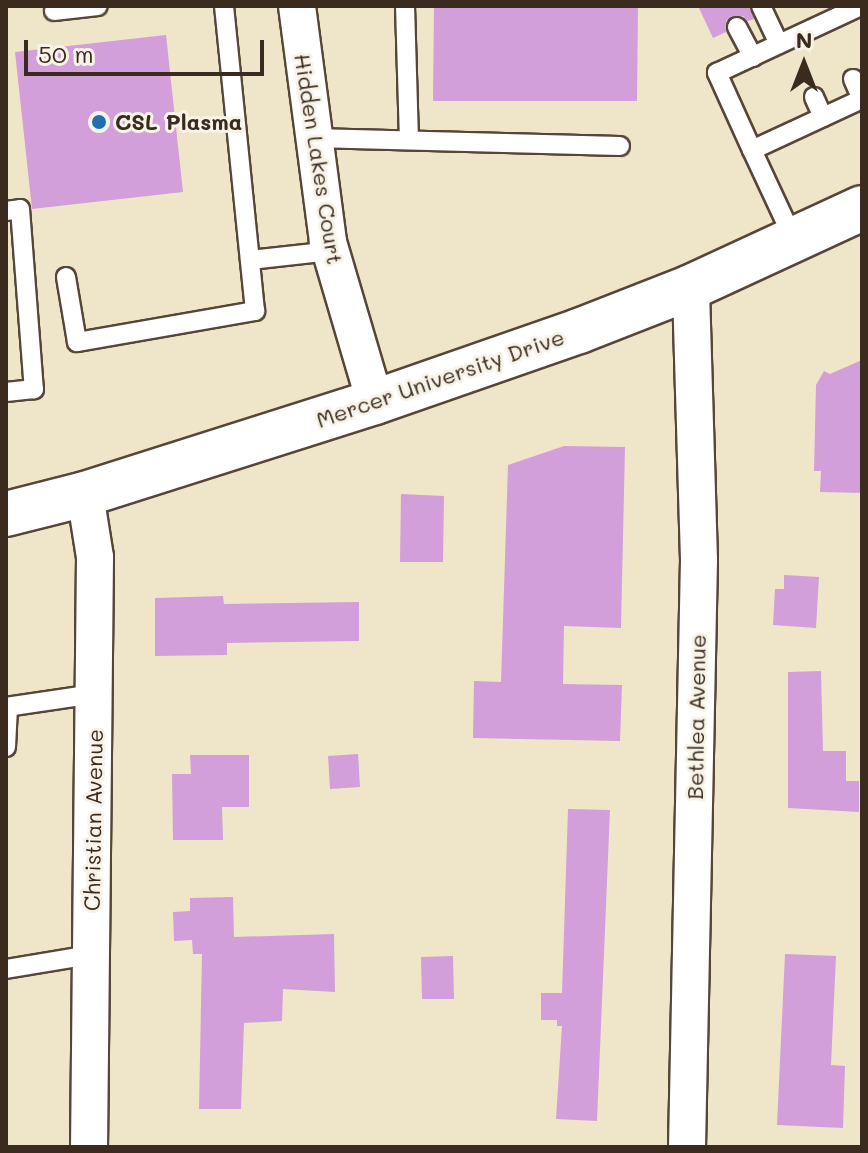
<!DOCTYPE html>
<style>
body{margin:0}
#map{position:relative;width:868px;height:1153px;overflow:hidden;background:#efe5c9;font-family:Mali,sans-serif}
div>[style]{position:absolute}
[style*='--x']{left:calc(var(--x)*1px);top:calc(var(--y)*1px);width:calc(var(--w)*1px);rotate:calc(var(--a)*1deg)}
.building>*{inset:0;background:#d29fdb}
.roads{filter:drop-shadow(2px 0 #564638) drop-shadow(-2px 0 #564638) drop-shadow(0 2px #564638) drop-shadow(0 -2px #564638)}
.service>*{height:18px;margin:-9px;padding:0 9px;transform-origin:9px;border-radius:9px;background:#fff}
.minor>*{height:36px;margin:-18px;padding:0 18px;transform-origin:18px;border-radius:18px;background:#fff}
.secondary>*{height:44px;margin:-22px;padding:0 22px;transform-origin:22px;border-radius:22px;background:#fff}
.dots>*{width:22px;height:22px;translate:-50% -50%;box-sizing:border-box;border:4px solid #f7f3e8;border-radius:50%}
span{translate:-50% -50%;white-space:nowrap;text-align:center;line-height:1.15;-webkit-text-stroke:6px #f7f3e8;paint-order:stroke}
.poi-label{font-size:22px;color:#3b2a1e;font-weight:700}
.left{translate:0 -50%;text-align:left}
.street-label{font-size:22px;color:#3b2a1e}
.frame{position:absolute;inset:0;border:8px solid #3b2a1e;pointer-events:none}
.north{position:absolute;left:764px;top:24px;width:80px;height:80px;-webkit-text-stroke:6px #f7f3e8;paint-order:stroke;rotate:0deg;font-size:22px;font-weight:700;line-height:32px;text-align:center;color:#3b2a1e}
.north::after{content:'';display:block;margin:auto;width:28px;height:36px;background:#3b2a1e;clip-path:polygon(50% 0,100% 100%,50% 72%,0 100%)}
.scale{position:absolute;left:24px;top:40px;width:240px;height:36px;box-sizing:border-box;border:4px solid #3b2a1e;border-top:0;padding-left:10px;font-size:24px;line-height:28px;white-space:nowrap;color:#3b2a1e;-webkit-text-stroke:6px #f7f3e8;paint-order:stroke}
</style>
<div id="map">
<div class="building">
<div style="clip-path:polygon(434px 6px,638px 6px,637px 101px,433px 101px)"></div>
<div style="clip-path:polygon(698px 6px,749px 6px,754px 19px,748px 21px,743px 16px,732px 16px,726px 21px,726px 32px,713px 38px)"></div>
<div style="clip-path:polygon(166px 35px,183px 192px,32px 209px,15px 52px)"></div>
<div style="clip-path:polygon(862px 360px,862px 493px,820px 492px,821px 471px,814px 471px,816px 385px,824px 371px,830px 374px)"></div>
<div style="clip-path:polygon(564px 446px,625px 447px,621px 628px,564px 626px,563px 684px,622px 685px,620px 741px,473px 738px,474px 681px,501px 682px,508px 465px)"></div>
<div style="clip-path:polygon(401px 494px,444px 496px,443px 562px,400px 562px)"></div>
<div style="clip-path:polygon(784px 575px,819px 577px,816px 628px,773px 625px,775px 589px,784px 589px)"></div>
<div style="clip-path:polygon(223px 596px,224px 604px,359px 602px,359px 641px,227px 643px,227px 655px,155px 656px,155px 598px)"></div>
<div style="clip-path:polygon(821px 671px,823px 751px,846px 751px,846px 781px,859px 781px,859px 812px,788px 808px,788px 672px)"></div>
<div style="clip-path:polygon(358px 754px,360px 787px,330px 789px,328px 756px)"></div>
<div style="clip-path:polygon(190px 755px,249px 755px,249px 807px,222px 807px,223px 840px,173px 840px,172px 774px,191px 774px)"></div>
<div style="clip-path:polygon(568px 809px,610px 810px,597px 1121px,556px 1119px,562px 1026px,557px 1026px,557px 1020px,541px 1020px,541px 993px,562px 993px)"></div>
<div style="clip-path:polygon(233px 897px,234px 937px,334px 934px,335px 992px,283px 989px,282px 1021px,244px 1023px,241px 1109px,199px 1109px,202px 954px,193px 954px,192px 940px,174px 941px,173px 912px,190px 911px,190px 898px)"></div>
<div style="clip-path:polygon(785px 954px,836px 956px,831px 1065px,845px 1066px,843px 1128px,777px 1125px)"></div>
<div style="clip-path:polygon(453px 956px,454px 999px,422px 999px,421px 957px)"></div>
</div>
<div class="roads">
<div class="service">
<div style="--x:405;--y:6;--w:134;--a:88.3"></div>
<div style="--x:761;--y:6;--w:42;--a:64.7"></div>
<div style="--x:54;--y:11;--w:44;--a:-6.5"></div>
<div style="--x:737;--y:27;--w:34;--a:62"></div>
<div style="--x:853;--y:79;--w:22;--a:66"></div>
<div style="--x:814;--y:97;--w:22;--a:66"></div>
<div style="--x:313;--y:138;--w:307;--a:1.5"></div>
<div style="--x:752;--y:150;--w:85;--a:-114.4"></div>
<div style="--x:717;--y:73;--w:159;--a:-25"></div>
<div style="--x:6;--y:211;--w:14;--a:-8"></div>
<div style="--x:20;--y:209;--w:181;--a:85.6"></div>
<div style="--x:34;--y:389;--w:28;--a:174"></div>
<div style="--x:794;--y:240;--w:99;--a:-115"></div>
<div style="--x:752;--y:150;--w:121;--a:-24.9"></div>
<div style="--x:250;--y:260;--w:81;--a:-6.3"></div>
<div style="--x:66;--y:277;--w:66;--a:80.4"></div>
<div style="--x:77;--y:342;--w:181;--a:-9.9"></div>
<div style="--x:255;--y:311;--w:307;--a:-95.8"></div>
<div style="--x:6;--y:707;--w:89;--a:-8.4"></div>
<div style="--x:6;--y:747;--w:40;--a:-87.1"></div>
<div style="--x:6;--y:969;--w:86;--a:-9.4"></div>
</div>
<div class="minor">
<div style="--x:297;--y:6;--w:238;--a:82.5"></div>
<div style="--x:328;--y:242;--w:167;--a:73.6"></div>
<div style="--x:85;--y:494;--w:64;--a:81"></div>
<div style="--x:95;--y:557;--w:590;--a:90.58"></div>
<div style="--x:687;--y:1147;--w:587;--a:-88.83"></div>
<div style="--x:699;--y:560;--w:273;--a:-91.7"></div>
</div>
<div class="secondary">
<div style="--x:6;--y:514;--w:81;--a:-14.2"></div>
<div style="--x:85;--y:494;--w:304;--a:-17.6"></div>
<div style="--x:375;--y:402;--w:216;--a:-19.2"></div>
<div style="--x:579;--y:331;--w:120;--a:-21.4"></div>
<div style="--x:691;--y:287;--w:188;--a:-24.8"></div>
</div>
</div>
<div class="dots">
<div style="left:99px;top:122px;background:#1f6fb2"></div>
</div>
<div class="poi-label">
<span class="left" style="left:115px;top:122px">CSL Plasma</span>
</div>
<div class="street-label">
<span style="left:319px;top:159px;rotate:81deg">Hidden Lakes Court</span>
<span style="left:440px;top:378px;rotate:-19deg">Mercer University Drive</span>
<span style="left:696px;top:717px;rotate:-89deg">Bethlea Avenue</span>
<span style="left:93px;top:820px;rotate:-89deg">Christian Avenue</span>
</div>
<div class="frame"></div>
<div class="north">N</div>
<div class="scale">50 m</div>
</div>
